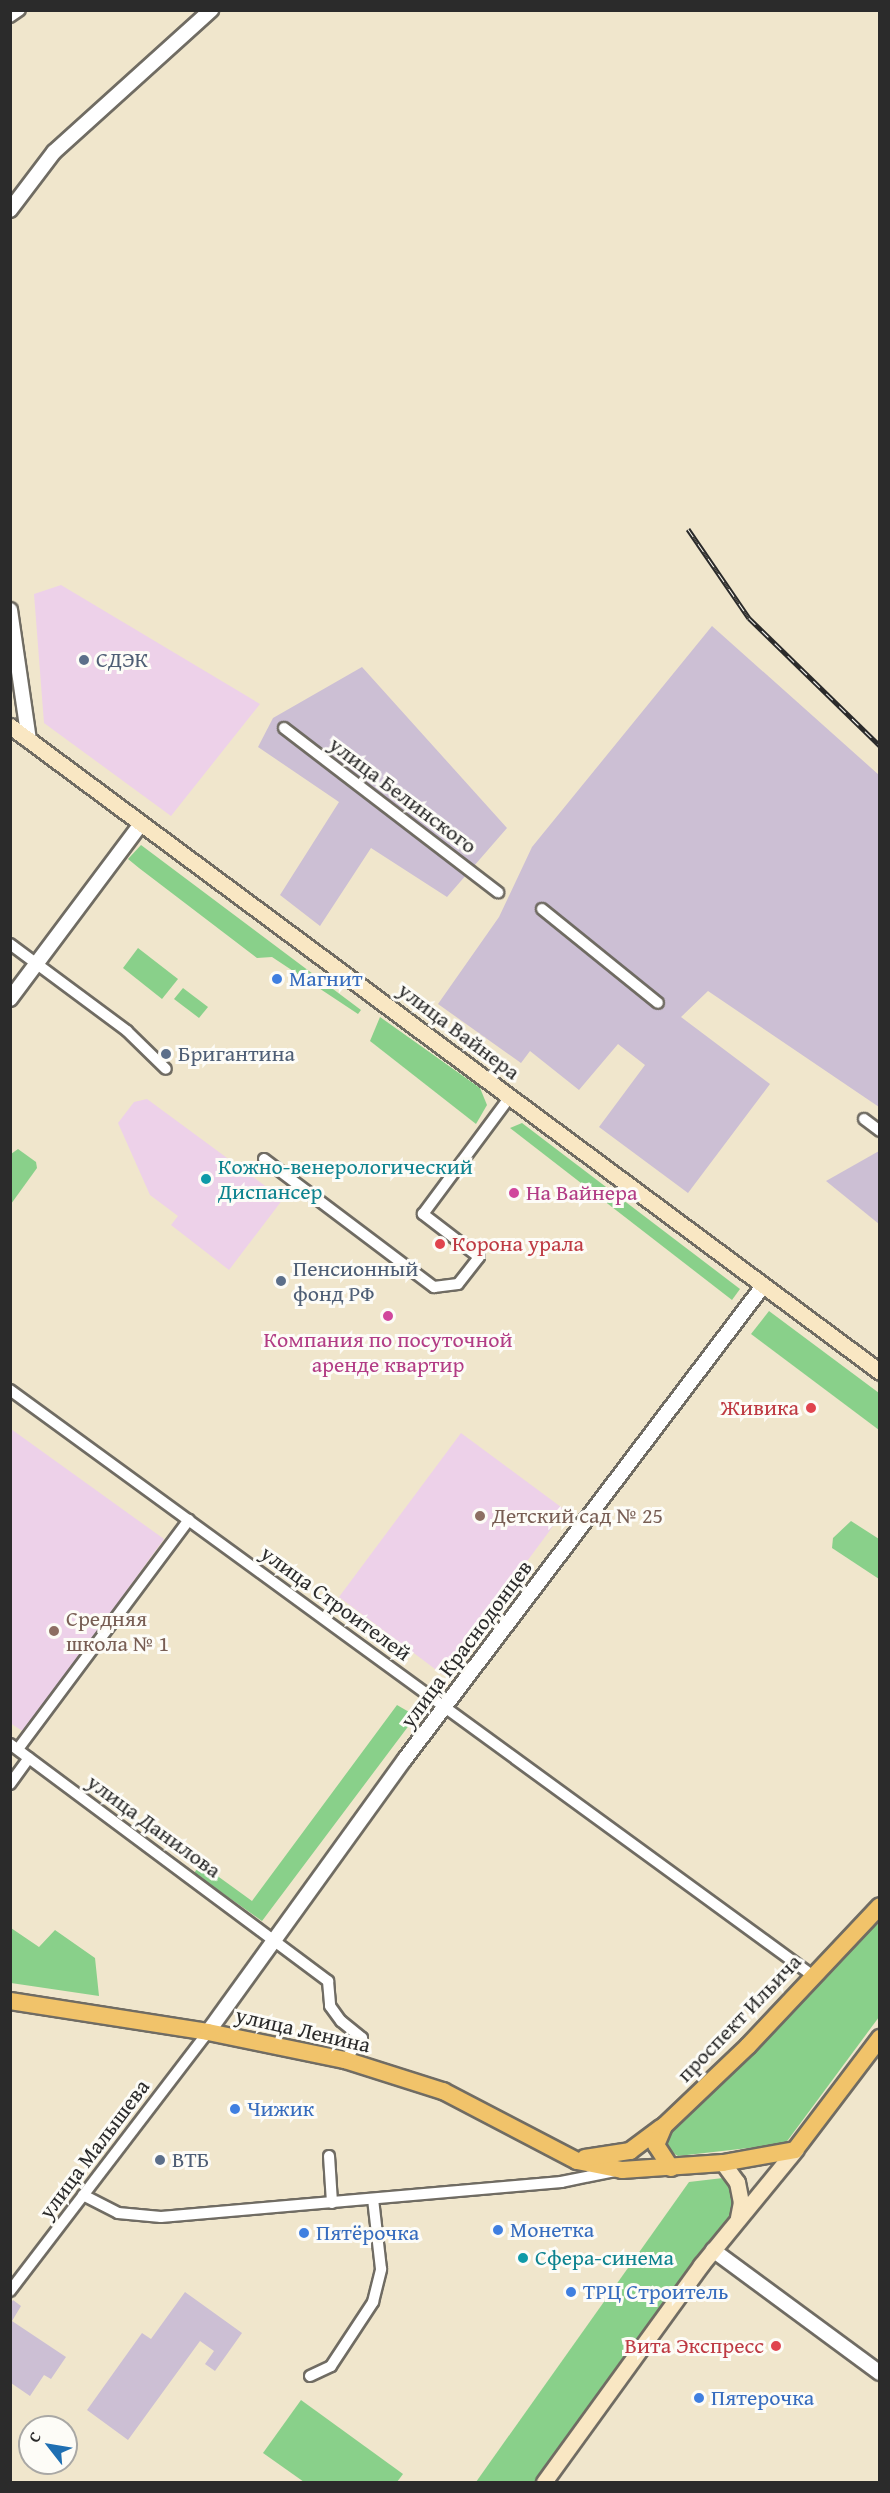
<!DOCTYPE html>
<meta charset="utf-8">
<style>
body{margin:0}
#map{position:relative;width:890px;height:2493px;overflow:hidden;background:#f0e6cc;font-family:"Gentium Book Plus",serif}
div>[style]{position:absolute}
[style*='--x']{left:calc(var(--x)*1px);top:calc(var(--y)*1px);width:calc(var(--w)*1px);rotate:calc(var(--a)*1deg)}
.built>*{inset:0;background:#edd1e9}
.industrial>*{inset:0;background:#ccbfd4}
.green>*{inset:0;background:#89d08a}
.roads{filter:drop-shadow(2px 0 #706c63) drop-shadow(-2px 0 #706c63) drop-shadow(0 2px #706c63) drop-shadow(0 -2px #706c63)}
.minor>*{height:10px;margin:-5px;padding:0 5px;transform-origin:5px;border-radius:5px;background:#fff}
.tertiary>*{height:14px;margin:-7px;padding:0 7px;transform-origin:7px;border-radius:7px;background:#fff}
.secondary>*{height:15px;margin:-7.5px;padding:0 7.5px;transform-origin:7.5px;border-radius:7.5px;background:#f9e7c3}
.primary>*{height:16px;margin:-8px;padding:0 8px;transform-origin:8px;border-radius:8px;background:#f1c36a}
.rail>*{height:5px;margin-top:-2.5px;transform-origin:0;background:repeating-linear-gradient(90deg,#fdfcf7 0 9px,#2b2b2b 0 18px);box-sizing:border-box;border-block:2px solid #2b2b2b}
.dots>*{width:16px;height:16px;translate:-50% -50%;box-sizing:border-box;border:3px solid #fdfcf7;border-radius:50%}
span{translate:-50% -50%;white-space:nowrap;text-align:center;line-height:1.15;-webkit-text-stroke:6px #fdfcf7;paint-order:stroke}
.service-label{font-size:22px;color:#4e5e75}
.left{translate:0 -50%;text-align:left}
.street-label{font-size:22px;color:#2b2b2b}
.shop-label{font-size:22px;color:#366cbe}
.culture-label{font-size:22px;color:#0d838f}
.hotel-label{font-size:22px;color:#b23c85}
.health-label{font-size:22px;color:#be3a42}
.right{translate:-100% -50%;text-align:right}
.education-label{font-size:22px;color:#785e54}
.frame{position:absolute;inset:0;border:12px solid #2b2b2b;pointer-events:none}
.north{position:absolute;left:18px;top:2415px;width:60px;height:60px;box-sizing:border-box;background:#fdfcf7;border:2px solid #a9a8a5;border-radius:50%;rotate:301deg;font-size:16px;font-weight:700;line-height:24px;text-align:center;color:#2b2b2b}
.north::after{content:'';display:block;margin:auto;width:21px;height:27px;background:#1f6fb2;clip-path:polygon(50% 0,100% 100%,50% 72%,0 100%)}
</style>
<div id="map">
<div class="built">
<div style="clip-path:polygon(61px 585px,260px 704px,171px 816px,44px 723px,34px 594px)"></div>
<div style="clip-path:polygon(147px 1099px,283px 1199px,229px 1270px,171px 1225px,178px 1216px,150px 1195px,118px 1123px,134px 1102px)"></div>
<div style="clip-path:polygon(11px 1429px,164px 1539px,24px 1732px,10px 1723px)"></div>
<div style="clip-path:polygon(461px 1433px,565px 1510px,443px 1675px,339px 1597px)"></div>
</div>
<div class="industrial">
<div style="clip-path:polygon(712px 626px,879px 775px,879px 1107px,708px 991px,681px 1017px,770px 1084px,688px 1193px,599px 1127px,645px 1065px,618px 1044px,579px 1090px,530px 1051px,521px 1063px,438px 1004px,499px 917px,532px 847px)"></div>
<div style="clip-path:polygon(362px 667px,507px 828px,447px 897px,371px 848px,320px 926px,280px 895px,339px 802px,258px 747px,273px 718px)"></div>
<div style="clip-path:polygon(879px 1151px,879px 1224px,826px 1181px)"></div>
<div style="clip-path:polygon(185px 2292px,242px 2333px,215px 2371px,205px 2364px,214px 2351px,200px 2341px,128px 2440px,87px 2410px,142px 2333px,151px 2339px)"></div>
<div style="clip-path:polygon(13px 2300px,21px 2306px,12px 2321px,66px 2357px,51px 2379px,44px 2375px,30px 2396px,11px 2383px,10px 2304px)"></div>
</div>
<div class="green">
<div style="clip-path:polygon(141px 845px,361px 1010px,358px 1014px,272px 957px,257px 958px,139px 868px,128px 859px)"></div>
<div style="clip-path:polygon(138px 948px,178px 979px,162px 999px,123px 968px)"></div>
<div style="clip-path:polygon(183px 988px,208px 1007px,199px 1018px,174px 999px)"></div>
<div style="clip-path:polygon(380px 1017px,480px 1088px,487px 1105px,476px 1124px,370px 1041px)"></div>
<div style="clip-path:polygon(522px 1123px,740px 1289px,732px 1300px,510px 1128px)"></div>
<div style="clip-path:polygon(18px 1149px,36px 1162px,37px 1168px,11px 1204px,11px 1154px)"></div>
<div style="clip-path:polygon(769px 1311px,879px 1393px,879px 1430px,751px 1334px)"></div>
<div style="clip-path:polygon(851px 1521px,879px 1539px,879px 1579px,832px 1548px,833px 1538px)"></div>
<div style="clip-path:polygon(397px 1705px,416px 1716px,262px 1921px,194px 1873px,201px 1864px,252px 1901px)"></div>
<div style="clip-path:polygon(879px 1918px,879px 2017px,785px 2144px,678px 2156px,671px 2152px,665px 2139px)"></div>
<div style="clip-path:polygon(11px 1928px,39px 1947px,55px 1930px,95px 1958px,99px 1996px,11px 1983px)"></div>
<div style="clip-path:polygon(723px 2178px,733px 2186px,732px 2215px,537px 2482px,476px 2482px,689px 2182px)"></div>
<div style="clip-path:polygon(301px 2400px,403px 2474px,397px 2482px,304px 2482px,263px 2453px)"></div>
</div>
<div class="roads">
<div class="minor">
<div style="--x:10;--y:17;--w:12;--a:-35"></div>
<div style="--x:284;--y:728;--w:270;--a:37.5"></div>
<div style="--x:542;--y:909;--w:149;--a:39"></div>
<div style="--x:10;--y:944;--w:146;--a:36.6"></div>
<div style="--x:127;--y:1031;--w:54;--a:44.3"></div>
<div style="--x:864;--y:1119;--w:20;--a:37"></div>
<div style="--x:264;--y:1159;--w:213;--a:37"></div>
<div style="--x:434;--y:1287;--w:24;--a:-7"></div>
<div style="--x:458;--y:1284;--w:34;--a:-52"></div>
<div style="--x:479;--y:1257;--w:71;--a:-142.5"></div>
<div style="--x:423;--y:1214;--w:146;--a:-53.4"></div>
<div style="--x:10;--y:1390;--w:993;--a:36.11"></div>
<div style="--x:10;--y:1744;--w:397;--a:36.7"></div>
<div style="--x:328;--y:1981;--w:25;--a:85"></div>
<div style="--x:330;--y:2006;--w:19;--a:54"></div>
<div style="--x:341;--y:2021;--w:27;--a:39"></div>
<div style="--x:362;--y:2038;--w:28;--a:128"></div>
<div style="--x:18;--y:1749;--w:286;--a:-53.3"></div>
<div style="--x:10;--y:1784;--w:32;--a:-54"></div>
<div style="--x:329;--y:2156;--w:47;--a:86.3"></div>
<div style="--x:83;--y:2195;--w:39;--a:27"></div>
<div style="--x:118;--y:2213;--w:43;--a:5.3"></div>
<div style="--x:161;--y:2217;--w:402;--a:-5"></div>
<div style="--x:561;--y:2182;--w:55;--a:-11.5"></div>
<div style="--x:10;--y:2291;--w:326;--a:-52.6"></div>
<div style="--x:310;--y:2376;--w:23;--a:-25"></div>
<div style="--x:331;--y:2366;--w:77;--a:-56.7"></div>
<div style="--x:373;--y:2302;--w:34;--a:-76"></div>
<div style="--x:381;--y:2269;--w:70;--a:-96.5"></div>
</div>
<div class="tertiary">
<div style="--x:10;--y:210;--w:73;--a:-52.8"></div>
<div style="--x:54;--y:152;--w:212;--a:-42.1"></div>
<div style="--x:10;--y:610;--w:132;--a:81.7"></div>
<div style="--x:10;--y:999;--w:219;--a:-53.2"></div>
<div style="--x:208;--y:2032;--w:337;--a:-54.2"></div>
<div style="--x:405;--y:1759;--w:593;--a:-52.88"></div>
<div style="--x:713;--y:2250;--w:207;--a:36.4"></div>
</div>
<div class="secondary">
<div style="--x:10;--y:726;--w:1084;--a:36.59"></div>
<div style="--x:723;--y:2163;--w:24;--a:54"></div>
<div style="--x:737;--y:2182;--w:20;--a:79"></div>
<div style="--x:741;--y:2202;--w:16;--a:101"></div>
<div style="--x:544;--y:2482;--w:268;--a:-54.1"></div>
<div style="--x:701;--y:2265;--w:149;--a:-50.7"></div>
</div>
<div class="primary">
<div style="--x:10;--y:2001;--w:200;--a:8.9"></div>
<div style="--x:208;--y:2032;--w:140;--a:11.6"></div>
<div style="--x:345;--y:2060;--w:103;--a:17.6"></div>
<div style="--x:443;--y:2091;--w:151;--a:27.6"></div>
<div style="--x:577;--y:2161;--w:46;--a:11.3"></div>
<div style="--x:622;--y:2170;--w:101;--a:-4"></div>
<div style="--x:723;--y:2163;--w:73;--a:-10.2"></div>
<div style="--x:795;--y:2150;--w:141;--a:-52.8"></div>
<div style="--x:585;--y:2158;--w:46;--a:-8.8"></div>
<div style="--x:630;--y:2151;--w:39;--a:-37"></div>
<div style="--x:671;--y:2168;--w:27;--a:-123"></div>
<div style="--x:656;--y:2145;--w:21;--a:-67"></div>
<div style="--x:664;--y:2126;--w:116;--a:-43.6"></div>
<div style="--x:748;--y:2046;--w:192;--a:-46.7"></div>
</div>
</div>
<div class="rail">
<div style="--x:688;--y:529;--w:108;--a:55.6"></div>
<div style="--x:749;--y:618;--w:183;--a:44.3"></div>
</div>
<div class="dots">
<div style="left:84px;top:660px;background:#5c6f8a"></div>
<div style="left:277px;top:979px;background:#3f7fe0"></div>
<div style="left:166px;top:1054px;background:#5c6f8a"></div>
<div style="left:206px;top:1179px;background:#0f9aa8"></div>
<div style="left:514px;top:1193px;background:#d1479c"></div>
<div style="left:440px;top:1244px;background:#e0444e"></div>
<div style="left:281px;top:1281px;background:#5c6f8a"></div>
<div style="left:388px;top:1316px;background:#d1479c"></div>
<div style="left:811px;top:1408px;background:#e0444e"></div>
<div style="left:480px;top:1516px;background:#8d6e63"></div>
<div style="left:54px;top:1631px;background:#8d6e63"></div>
<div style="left:235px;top:2109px;background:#3f7fe0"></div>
<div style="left:160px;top:2160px;background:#5c6f8a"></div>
<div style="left:498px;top:2230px;background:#3f7fe0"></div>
<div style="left:304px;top:2233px;background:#3f7fe0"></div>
<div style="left:523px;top:2258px;background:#0f9aa8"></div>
<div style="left:571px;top:2292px;background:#3f7fe0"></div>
<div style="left:776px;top:2346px;background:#e0444e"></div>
<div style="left:699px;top:2398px;background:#3f7fe0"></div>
</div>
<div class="service-label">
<span class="left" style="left:96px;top:660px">СДЭК</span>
<span class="left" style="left:178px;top:1054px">Бригантина</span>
<span class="left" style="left:293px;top:1281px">Пенсионный<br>фонд РФ</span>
<span class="left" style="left:172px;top:2160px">ВТБ</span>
</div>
<div class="street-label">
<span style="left:403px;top:795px;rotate:37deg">улица Белинского</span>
<span style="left:459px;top:1031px;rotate:37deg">улица Вайнера</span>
<span style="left:336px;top:1603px;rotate:36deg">улица Строителей</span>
<span style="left:466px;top:1644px;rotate:-53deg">улица Краснодонцев</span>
<span style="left:154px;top:1826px;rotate:36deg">улица Данилова</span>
<span style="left:739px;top:2018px;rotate:-46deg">проспект Ильича</span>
<span style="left:303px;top:2030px;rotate:13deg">улица Ленина</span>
<span style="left:94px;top:2149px;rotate:-53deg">улица Малышева</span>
</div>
<div class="shop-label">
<span class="left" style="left:289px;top:979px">Магнит</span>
<span class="left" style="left:247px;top:2109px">Чижик</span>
<span class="left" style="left:510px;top:2230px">Монетка</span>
<span class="left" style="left:316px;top:2233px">Пятёрочка</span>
<span class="left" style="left:583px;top:2292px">ТРЦ Строитель</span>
<span class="left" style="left:711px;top:2398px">Пятерочка</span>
</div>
<div class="culture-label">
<span class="left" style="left:218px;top:1179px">Кожно-венерологический<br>Диспансер</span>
<span class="left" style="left:535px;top:2258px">Сфера-синема</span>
</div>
<div class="hotel-label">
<span class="left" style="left:526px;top:1193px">На Вайнера</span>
<span style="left:388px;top:1352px">Компания по посуточной<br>аренде квартир</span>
</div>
<div class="health-label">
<span class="left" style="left:452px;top:1244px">Корона урала</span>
<span class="right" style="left:799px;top:1408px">Живика</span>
<span class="right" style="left:764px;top:2346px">Вита Экспресс</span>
</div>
<div class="education-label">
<span class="left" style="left:492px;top:1516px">Детский сад № 25</span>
<span class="left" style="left:66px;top:1631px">Средняя<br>школа № 1</span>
</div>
<div class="frame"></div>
<div class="north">С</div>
</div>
